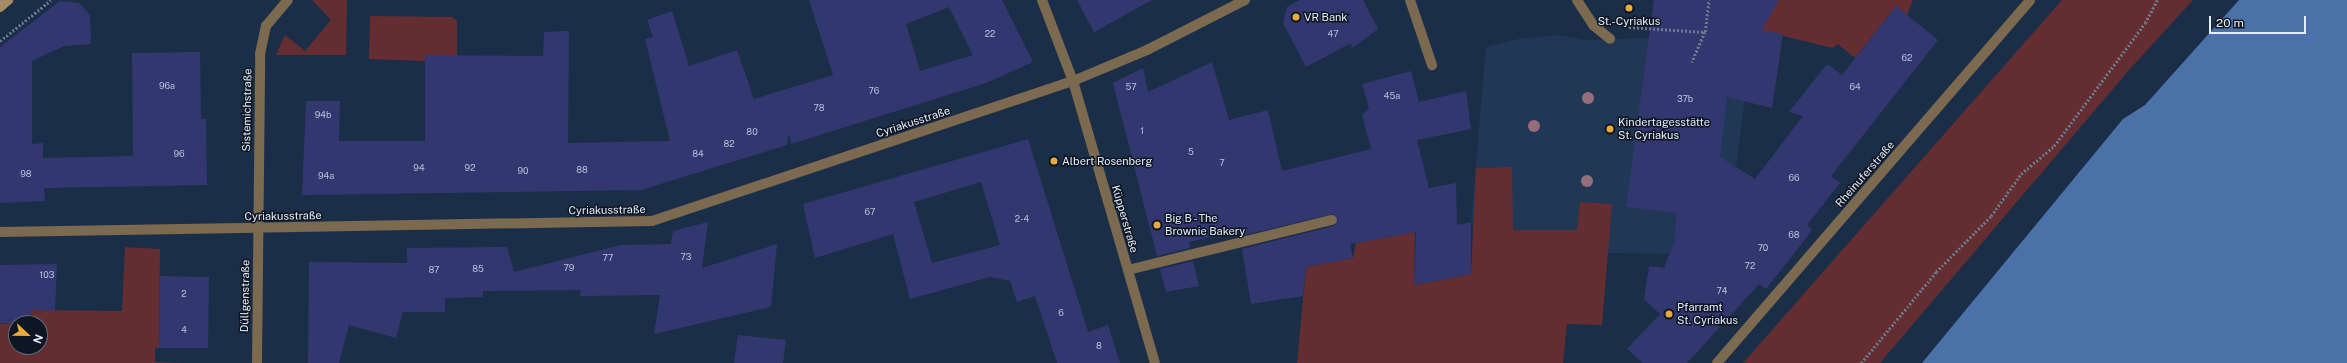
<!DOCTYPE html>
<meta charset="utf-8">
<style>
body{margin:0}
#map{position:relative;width:2347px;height:363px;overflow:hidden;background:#1b2e48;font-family:"Public Sans",sans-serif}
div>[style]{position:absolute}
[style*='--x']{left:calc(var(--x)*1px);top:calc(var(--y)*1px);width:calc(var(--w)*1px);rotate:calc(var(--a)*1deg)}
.built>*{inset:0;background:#203756}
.green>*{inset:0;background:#632d31}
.water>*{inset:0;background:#4a71a8}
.building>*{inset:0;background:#333770}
.path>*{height:2.5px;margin-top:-1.25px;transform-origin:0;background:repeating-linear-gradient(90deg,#6b7a8f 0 2px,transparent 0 4px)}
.lane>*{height:10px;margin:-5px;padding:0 5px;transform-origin:5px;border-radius:5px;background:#7b6950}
.street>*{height:10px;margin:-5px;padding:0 5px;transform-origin:5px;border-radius:5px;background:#7b6950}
.secondary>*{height:10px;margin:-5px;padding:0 5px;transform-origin:5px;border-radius:5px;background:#a78b62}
.trees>*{width:12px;height:12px;margin:-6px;border-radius:50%;background:#956e7c}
.dots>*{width:11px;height:11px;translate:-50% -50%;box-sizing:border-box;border:2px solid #0d1622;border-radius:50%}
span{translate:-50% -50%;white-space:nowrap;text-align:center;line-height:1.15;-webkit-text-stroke:3px #0d1622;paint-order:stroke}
.number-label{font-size:9px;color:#b8c0d8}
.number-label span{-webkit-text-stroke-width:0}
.poi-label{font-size:11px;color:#e4edfb}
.left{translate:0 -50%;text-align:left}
.street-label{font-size:11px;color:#e4edfb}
.north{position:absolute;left:8px;top:315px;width:40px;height:40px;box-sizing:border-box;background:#0d1622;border:1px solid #636c79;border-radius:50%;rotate:112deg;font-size:11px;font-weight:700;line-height:16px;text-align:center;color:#e4edfb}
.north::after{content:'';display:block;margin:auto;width:14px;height:18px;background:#eaaa39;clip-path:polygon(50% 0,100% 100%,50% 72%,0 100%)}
.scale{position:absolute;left:2209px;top:16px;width:97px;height:18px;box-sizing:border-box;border:2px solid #e4edfb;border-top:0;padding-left:5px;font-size:12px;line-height:14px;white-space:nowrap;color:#e4edfb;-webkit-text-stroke:3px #0d1622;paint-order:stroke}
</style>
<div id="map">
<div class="built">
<div style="clip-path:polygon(1754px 29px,1736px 166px,1687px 158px,1678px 232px,1669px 254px,1606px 253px,1612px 204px,1577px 230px,1513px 230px,1471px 222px,1486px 47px,1518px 39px,1559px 35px,1586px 40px,1652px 38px)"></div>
</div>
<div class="green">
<div style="clip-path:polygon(312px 0,347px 0,346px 55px,276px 55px,285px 35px,305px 51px,331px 20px)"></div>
<div style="clip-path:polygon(1779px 0,1913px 0,1907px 15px,1892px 11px,1855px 58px,1838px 44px,1833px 48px,1754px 29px)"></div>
<div style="clip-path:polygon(2062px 0,2193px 0,2129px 70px,1880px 363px,1743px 363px)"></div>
<div style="clip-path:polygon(370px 16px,452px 17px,457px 21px,457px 56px,425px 61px,369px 59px)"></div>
<div style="clip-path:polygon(1512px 167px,1513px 230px,1577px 230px,1580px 202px,1612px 204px,1602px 325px,1567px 324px,1563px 363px,1297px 363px,1306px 267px,1353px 258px,1356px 243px,1415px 232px,1414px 285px,1471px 274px,1476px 168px)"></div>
<div style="clip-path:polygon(125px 247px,160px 249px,159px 348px,155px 348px,155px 362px,185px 363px,0 363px,0 324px,15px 323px,16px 347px,40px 347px,40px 323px,30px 323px,31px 310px,122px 311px)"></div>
</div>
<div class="water">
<div style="clip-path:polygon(2239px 0,2347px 0,2347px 363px,1922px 363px,2123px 119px,2145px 105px)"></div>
</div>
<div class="building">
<div style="clip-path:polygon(evenodd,809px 0,1002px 0,1033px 62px,986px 83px,791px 144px,789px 133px,787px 145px,641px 190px,302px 195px,306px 101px,340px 101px,339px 141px,425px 141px,425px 55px,543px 56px,544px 32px,569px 31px,568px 143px,670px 141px,645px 39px,653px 37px,647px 20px,672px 11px,689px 66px,737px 50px,754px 99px,833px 75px,809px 0,949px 7px,973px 55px,920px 71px,906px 24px,949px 7px)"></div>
<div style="clip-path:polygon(1077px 0,1152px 0,1094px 32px)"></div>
<div style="clip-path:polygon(1300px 0,1363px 0,1378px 29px,1352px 48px,1351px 43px,1306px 67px,1283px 23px,1287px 7px)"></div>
<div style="clip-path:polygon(1654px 0,1779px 0,1762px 30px,1783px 34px,1772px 108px,1727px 97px,1720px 157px,1755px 179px,1803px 116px,1789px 112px,1827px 64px,1842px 75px,1896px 6px,1938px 40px,1831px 176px,1840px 183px,1807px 225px,1812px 230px,1793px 255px,1766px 289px,1759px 284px,1687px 363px,1643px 363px,1627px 349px,1660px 314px,1644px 299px,1649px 266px,1664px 268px,1674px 242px,1677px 213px,1626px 207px)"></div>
<div style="clip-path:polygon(60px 1px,79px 3px,90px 15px,91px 44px,64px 46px,32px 61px,32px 144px,43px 143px,43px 158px,133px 156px,132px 53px,200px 52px,201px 119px,206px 119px,207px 185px,44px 188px,45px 201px,0 203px,0 47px)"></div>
<div style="clip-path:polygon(1212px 62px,1229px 120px,1268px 110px,1282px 171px,1371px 149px,1362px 115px,1369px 108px,1362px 84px,1411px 71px,1419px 102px,1466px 91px,1471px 129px,1417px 140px,1429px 188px,1456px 183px,1457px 225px,1471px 222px,1471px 274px,1414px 285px,1416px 232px,1350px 244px,1353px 258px,1306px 267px,1303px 296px,1251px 304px,1242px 249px,1334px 226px,1338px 219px,1333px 214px,1240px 236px,1239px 230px,1189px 242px,1190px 248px,1157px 256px,1113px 83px,1143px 68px,1148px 92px)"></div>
<div style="clip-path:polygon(evenodd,1028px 139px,1088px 332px,1108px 325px,1120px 363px,1057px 363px,1035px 296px,1017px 302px,1010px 281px,990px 277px,910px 299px,893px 234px,815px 258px,803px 204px,1028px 139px,981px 182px,1000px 245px,932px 263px,914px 202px,981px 182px)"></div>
<div style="clip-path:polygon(708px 222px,702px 268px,777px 244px,771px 307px,654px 334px,660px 295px,580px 296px,581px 290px,483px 291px,483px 297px,445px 298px,445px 312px,403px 312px,396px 338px,349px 325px,339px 363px,308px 363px,309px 262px,407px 263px,407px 248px,507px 247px,514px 272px,621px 245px,671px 244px,673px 231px)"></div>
<div style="clip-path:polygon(1193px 261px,1199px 286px,1166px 292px,1160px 269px)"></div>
<div style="clip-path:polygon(57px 264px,55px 311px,31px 310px,30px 323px,0 323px,0 265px)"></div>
<div style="clip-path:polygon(160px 276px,209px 277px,208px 348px,159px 348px)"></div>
<div style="clip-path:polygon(738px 335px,786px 340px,783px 363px,734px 363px)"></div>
</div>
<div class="path">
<div style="--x:1629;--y:27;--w:76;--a:3.8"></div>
<div style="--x:1705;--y:32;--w:33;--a:113"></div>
<div style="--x:1705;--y:32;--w:32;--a:-83"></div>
<div style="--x:0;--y:41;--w:65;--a:-38.8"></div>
<div style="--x:1861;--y:363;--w:118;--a:-50.5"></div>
<div style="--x:1936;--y:272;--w:78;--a:-45.5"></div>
<div style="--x:1991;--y:216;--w:52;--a:-54.5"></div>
<div style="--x:2021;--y:174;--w:43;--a:-40.3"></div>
<div style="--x:2054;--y:146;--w:153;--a:-53.5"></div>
<div style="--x:2145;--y:23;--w:26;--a:-62"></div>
</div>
<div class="lane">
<div style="--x:1410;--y:0;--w:69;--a:71.3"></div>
<div style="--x:1577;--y:0;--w:30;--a:57"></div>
<div style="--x:1593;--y:25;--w:22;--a:39"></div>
<div style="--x:1128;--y:270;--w:210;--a:-13.8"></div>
</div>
<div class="street">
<div style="--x:1042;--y:0;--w:87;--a:69.1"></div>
<div style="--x:1073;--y:81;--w:294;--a:73.8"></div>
<div style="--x:0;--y:232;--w:652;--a:-0.97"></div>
<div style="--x:652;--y:221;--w:444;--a:-18.4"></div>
<div style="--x:1073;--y:81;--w:80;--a:-22.7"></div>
<div style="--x:1147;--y:50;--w:110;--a:-27"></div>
<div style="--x:257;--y:363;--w:309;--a:-89.4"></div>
<div style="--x:260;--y:54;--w:29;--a:-78"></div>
<div style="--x:266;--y:26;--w:34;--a:-50"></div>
<div style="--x:1717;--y:363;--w:479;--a:-49.2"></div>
</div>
<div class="secondary">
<div style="--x:0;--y:7;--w:11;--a:-41"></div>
</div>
<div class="trees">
<div style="left:1588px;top:98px"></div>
<div style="left:1534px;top:126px"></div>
<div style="left:1587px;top:181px"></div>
</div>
<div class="dots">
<div style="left:1629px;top:8px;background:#eaaa39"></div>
<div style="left:1296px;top:17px;background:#eaaa39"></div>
<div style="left:1610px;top:129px;background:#eaaa39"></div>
<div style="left:1054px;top:161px;background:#eaaa39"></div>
<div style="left:1157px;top:225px;background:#eaaa39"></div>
<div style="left:1669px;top:314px;background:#eaaa39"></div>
</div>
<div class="number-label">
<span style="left:990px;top:34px">22</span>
<span style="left:1333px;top:34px">47</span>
<span style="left:1907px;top:58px">62</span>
<span style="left:167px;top:86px">96a</span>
<span style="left:1131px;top:87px">57</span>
<span style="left:1855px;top:87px">64</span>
<span style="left:874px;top:91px">76</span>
<span style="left:1392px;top:96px">45a</span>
<span style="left:1685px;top:99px">37b</span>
<span style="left:819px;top:108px">78</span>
<span style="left:323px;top:115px">94b</span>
<span style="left:1142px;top:131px">1</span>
<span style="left:752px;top:132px">80</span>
<span style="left:729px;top:144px">82</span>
<span style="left:1191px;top:152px">5</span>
<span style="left:179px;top:154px">96</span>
<span style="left:698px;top:154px">84</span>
<span style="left:1222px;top:163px">7</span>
<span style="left:419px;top:168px">94</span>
<span style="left:470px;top:168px">92</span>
<span style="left:582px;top:170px">88</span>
<span style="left:523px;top:171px">90</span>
<span style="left:26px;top:174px">98</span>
<span style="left:326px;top:176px">94a</span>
<span style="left:1794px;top:178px">66</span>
<span style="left:870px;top:212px">67</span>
<span style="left:1022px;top:219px">2-4</span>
<span style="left:1794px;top:235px">68</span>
<span style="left:1763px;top:248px">70</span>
<span style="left:686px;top:257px">73</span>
<span style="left:608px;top:258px">77</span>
<span style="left:1750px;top:266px">72</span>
<span style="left:569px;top:268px">79</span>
<span style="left:478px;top:269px">85</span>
<span style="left:434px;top:270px">87</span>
<span style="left:47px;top:275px">103</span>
<span style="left:1722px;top:291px">74</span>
<span style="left:184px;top:294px">2</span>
<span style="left:1061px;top:313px">6</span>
<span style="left:184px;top:330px">4</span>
<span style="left:1099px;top:346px">8</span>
</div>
<div class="poi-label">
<span class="left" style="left:1304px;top:17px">VR Bank</span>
<span style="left:1629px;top:21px">St.-Cyriakus</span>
<span class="left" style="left:1618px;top:129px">Kindertagesstätte<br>St. Cyriakus</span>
<span class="left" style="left:1062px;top:161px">Albert Rosenberg</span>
<span class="left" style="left:1165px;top:225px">Big B - The<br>Brownie Bakery</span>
<span class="left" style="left:1677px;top:314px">Pfarramt<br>St. Cyriakus</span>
</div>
<div class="street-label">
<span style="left:247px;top:110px;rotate:-89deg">Sistemichstraße</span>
<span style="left:913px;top:122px;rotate:-18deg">Cyriakusstraße</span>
<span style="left:1865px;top:174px;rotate:-49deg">Rheinuferstraße</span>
<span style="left:607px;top:210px;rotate:-1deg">Cyriakusstraße</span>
<span style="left:283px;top:216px;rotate:-1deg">Cyriakusstraße</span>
<span style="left:1125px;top:219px;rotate:74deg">Küpperstraße</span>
<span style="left:245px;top:296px;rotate:-89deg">Düllgenstraße</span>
</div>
<div class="north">N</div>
<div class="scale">20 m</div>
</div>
